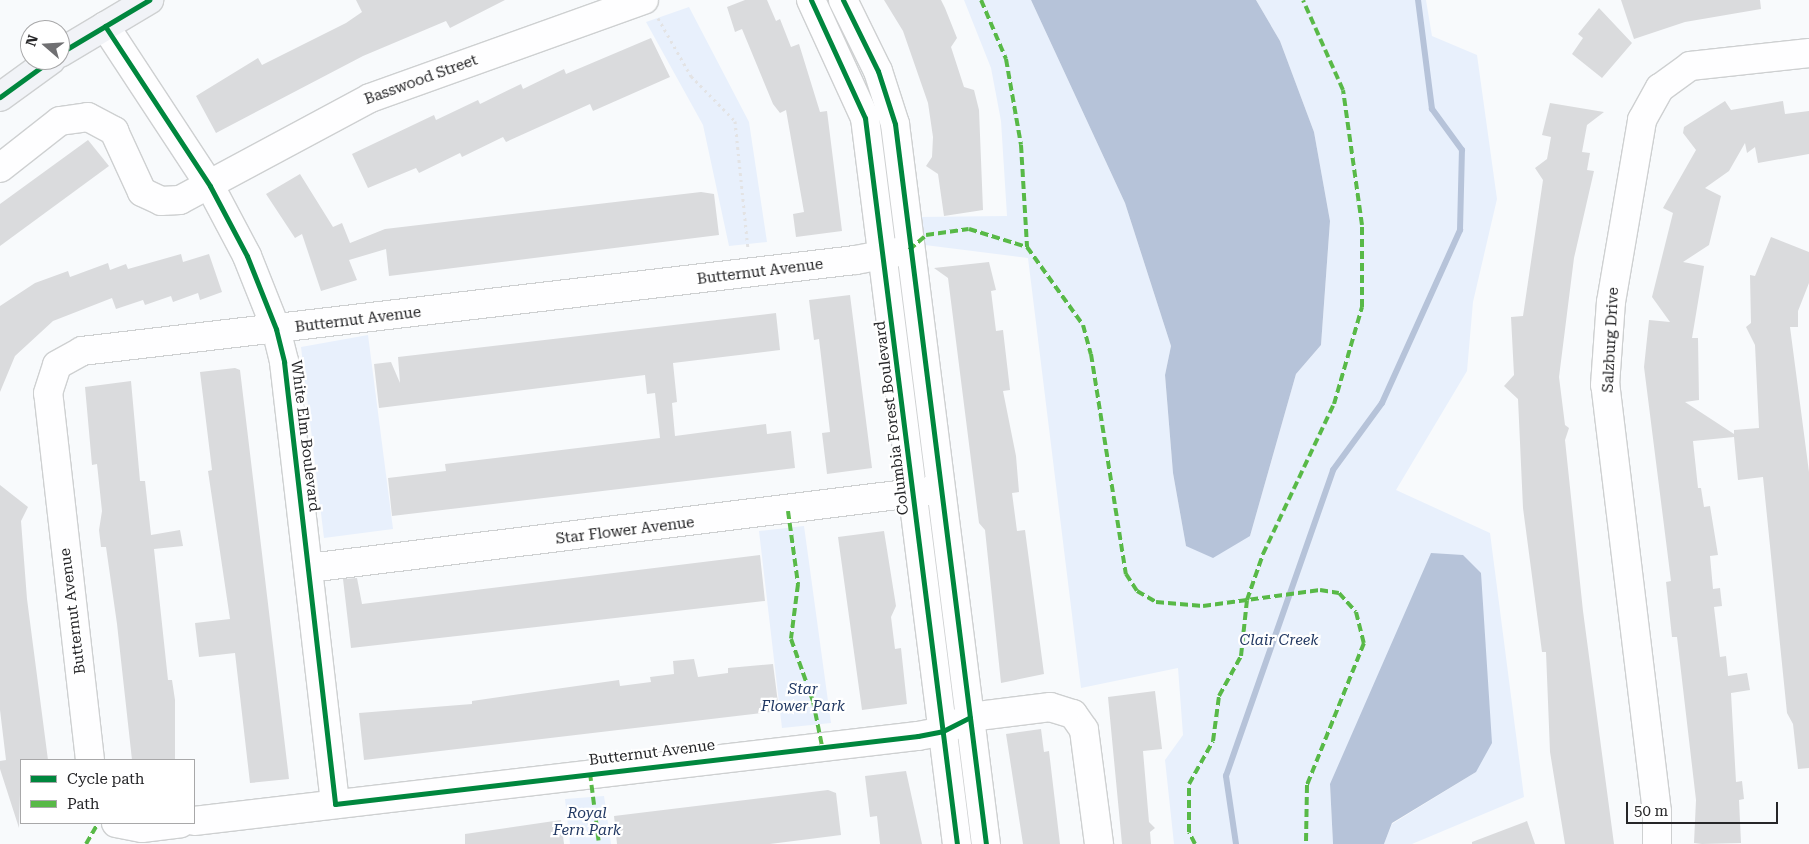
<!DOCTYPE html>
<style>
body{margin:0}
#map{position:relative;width:1809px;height:844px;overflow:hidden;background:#f8fafc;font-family:"Roboto Serif",serif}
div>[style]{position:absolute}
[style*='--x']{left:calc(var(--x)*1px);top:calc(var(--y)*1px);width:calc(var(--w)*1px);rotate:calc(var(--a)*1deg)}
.green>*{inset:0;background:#e8f0fc}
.water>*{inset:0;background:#b6c3d9}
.stream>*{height:6px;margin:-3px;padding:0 3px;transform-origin:3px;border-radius:3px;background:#b6c3d9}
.building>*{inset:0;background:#dadbdd}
.path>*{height:3px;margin-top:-1.5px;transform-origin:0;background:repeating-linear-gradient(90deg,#e3e3e4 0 2.5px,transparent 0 6.5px)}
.roads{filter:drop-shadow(1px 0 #ced0d1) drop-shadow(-1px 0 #ced0d1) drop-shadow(0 1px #ced0d1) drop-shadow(0 -1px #ced0d1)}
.minor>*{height:28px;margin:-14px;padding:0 14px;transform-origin:14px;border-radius:14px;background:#fefeff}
.major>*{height:28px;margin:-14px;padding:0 14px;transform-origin:14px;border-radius:14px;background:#f1f3f7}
.quiet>*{height:4px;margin-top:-2px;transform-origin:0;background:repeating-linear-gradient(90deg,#58b947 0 8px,transparent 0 12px)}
.cycleway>*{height:5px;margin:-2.5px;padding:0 2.5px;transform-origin:2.5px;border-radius:2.5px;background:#00873e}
span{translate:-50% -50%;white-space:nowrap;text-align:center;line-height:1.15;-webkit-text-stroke:4.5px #fff;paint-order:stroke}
.street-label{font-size:15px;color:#262628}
.park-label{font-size:15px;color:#223963;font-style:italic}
.legend{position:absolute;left:20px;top:759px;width:175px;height:65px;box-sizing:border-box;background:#fff;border:1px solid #a8a8a9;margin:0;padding:6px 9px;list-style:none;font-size:15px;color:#262628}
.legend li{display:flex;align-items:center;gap:10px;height:25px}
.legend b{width:25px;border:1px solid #a8a8a9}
.north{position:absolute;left:20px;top:20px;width:50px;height:50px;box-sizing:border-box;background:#fff;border:1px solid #a8a8a9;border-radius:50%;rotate:289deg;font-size:14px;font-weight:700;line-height:20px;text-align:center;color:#262628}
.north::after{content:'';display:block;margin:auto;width:18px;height:22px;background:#707072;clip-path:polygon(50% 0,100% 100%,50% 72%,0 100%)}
.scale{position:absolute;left:1626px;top:802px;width:152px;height:22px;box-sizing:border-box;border:2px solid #262628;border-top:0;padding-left:6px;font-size:15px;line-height:18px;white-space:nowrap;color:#262628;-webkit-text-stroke:4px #fff;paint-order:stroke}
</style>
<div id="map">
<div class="green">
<div style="clip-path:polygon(964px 0,1031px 0,1125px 203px,1171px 346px,1165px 375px,1173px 473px,1186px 546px,1250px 536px,1296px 374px,1321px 345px,1330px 221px,1314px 132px,1280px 41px,1256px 0,1426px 0,1432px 36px,1477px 55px,1497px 199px,1473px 302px,1467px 371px,1396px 490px,1490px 533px,1524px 797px,1412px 844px,1384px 844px,1392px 824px,1476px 772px,1330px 784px,1333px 844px,1174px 844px,1165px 760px,1183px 735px,1178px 668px,1081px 688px,1028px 258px,925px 245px,919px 217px,1007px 216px,1001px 121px,991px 68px)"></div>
<div style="clip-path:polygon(689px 7px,749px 122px,767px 242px,729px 246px,703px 125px,646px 22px)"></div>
<div style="clip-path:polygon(368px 335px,393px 529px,324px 538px,301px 347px)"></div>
<div style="clip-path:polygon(804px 526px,831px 723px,782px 728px,759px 531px)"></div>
<div style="clip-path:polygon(604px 796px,611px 844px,570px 844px,565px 799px)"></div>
</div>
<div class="water">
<div style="clip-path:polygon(1031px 0,1256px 0,1280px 41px,1314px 132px,1330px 221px,1321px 345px,1296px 374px,1250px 536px,1213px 558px,1186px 546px,1173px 473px,1165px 375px,1171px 346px,1125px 203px)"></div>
<div style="clip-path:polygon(1431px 553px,1463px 555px,1481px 573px,1492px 743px,1476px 772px,1392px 823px,1384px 844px,1333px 844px,1330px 784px)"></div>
</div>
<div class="stream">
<div style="--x:1236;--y:844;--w:69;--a:-98.4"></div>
<div style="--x:1226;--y:776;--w:324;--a:-70.7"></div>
<div style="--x:1333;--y:470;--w:83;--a:-53.8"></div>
<div style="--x:1382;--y:403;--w:190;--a:-65.7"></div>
<div style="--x:1460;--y:230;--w:80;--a:-88.6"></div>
<div style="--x:1462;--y:150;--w:51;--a:-126.2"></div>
<div style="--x:1432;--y:109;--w:110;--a:-97.3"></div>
</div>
<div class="building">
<div style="clip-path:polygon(356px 0,505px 0,450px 28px,446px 21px,363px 56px,216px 133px,196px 96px,258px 58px,262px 65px,346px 23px,362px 12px)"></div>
<div style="clip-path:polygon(745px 0,767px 0,776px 21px,780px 19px,791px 47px,799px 44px,820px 112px,827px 111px,842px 231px,796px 237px,793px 214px,804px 212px,786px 110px,780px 113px,773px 104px,742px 29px,735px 32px,727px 7px)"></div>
<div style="clip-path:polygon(884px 0,941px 0,945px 8px,957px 38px,951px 47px,964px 87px,974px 90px,979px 110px,983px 210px,944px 216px,938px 174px,926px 166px,932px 157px,933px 137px,928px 103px,903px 31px)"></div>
<div style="clip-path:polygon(1621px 0,1760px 0,1761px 9px,1685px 22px,1634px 39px)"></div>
<div style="clip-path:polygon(1599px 8px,1632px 43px,1602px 78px,1572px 54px,1583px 38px,1578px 34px)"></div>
<div style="clip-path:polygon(651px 38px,670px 77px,593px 111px,590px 104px,506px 142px,503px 137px,462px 157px,460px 153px,419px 173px,416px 168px,368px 188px,352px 154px,434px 115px,436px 120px,478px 100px,480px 104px,521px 84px,523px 89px,564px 69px,566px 74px)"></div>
<div style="clip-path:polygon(1725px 101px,1731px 110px,1783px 101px,1785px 114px,1809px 111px,1809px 154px,1758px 163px,1755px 147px,1747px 153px,1745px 143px,1729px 171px,1705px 188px,1721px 196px,1709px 245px,1683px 262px,1704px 266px,1692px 338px,1698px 338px,1699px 400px,1685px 402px,1734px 434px,1734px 430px,1759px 428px,1755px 345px,1746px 327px,1751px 323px,1750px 275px,1755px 276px,1771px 237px,1809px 252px,1809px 283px,1798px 311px,1798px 327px,1790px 327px,1809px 472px,1809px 768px,1798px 769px,1793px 724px,1787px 713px,1763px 477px,1738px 480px,1734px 437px,1693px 441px,1698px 488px,1701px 488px,1704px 507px,1710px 506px,1718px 555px,1710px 556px,1713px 589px,1720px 588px,1722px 606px,1714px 607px,1720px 657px,1726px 656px,1728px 676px,1747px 673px,1750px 690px,1731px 693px,1736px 782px,1742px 781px,1744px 799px,1739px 800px,1741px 843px,1702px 844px,1694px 843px,1696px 800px,1677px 637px,1672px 637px,1666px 582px,1671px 581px,1644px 367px,1649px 320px,1670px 322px,1652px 297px,1673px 213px,1663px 208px,1696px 150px,1683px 133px,1684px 127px)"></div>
<div style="clip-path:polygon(1550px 103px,1604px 112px,1587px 125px,1582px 152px,1590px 153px,1587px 170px,1594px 171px,1574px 258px,1559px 377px,1565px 425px,1569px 428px,1565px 440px,1583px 611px,1614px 844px,1565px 844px,1550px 752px,1546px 652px,1542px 652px,1523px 508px,1518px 399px,1504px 386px,1514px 375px,1511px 317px,1523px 316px,1543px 180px,1535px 168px,1547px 159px,1551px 137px,1542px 135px)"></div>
<div style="clip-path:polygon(88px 140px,109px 166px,0 246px,0 204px)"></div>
<div style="clip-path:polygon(300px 174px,333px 227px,342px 223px,350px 243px,385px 229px,701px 192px,714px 194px,719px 235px,389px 276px,386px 249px,349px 260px,357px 280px,321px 291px,302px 234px,295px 238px,266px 194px)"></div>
<div style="clip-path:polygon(181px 254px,183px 262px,209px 254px,222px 292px,200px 300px,198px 293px,173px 302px,171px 296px,145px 305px,143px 300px,116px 309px,112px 298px,53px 321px,15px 356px,0 392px,0 306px,35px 283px,68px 271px,70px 277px,108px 263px,110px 270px,126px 264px,128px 269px)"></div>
<div style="clip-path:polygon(989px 262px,996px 290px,991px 291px,996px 331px,1003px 330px,1010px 390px,1003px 391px,1016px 456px,1019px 492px,1012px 493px,1017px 531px,1025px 530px,1044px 674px,1001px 683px,985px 530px,979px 523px,948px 278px,934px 268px)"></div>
<div style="clip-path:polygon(850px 295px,872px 468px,827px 474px,822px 433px,830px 432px,819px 339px,814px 340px,809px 300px)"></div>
<div style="clip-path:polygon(776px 313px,780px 350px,673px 363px,677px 402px,672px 403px,675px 436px,766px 424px,767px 434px,791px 431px,795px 468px,392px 516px,388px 478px,446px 471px,445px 464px,660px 438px,655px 393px,647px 394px,645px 375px,379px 408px,374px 364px,391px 362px,400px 383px,398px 357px)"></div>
<div style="clip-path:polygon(235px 368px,240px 370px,289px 779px,250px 783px,235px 653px,199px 657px,195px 623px,230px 619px,208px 471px,212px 470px,200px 372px)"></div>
<div style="clip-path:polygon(131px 381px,140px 481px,145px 481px,151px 535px,180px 530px,183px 546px,154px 549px,168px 680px,172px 680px,175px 700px,175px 760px,132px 760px,117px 624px,106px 547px,101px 547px,99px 530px,102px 511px,97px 464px,92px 465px,85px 387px)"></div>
<div style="clip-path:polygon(0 485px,28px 507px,21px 521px,27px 599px,48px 760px,21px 760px,19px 828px,0 769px,0 761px,6px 760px,0 710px)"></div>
<div style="clip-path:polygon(884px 531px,896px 606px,891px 617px,895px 649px,901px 648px,907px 704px,862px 710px,838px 537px)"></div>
<div style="clip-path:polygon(760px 555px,765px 601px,351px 648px,343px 579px,357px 578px,362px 604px)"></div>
<div style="clip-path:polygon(694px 659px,698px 677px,728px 673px,728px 668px,773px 664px,779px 711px,364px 760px,359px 713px,472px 704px,472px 701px,619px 680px,620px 686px,651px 682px,650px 677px,674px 674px,673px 661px)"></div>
<div style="clip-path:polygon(1155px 691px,1162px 749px,1143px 751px,1149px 822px,1155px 828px,1150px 832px,1151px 844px,1122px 844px,1108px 697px)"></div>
<div style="clip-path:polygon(1041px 729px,1044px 752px,1049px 751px,1060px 844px,1023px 844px,1006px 734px)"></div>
<div style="clip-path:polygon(906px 771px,922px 844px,880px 844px,877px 816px,870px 817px,865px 776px)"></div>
<div style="clip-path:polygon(828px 790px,836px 793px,841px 835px,770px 844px,617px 844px,614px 816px)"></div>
<div style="clip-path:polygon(561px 820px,564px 844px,465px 844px,465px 834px)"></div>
<div style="clip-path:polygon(1527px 821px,1535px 844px,1472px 844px,1472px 842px)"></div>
</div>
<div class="path">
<div style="--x:658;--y:18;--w:67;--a:60.4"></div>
<div style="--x:691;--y:76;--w:63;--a:45.6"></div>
<div style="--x:735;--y:121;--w:129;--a:84.2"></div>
</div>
<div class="roads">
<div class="minor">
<div style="--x:811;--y:0;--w:130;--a:65.4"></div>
<div style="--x:865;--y:118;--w:732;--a:82.78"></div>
<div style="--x:843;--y:0;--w:79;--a:63.8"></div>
<div style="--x:878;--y:71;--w:56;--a:72.2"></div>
<div style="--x:895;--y:124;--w:726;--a:82.8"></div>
<div style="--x:105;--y:26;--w:191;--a:56.7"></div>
<div style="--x:210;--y:186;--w:79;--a:62.1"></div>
<div style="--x:247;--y:256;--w:79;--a:68.3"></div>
<div style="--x:276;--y:329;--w:34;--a:76"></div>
<div style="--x:284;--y:362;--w:445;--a:83.4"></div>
<div style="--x:0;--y:168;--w:76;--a:-38.1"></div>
<div style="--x:60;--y:121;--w:28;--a:-8"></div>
<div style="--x:88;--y:117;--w:30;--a:28"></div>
<div style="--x:114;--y:131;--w:67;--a:65.3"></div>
<div style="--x:142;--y:192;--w:21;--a:25"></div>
<div style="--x:161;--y:201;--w:19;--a:-3"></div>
<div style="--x:180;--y:200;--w:216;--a:-28.2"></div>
<div style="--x:370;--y:98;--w:291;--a:-19.7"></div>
<div style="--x:309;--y:568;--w:626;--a:-7.07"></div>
<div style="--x:90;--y:760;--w:369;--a:-96.5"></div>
<div style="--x:48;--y:393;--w:29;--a:-72"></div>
<div style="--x:57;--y:365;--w:29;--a:-29"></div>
<div style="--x:82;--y:351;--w:779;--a:-6.71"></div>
<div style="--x:856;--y:260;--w:54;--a:-10.7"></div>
<div style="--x:194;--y:821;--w:729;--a:-6.7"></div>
<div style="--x:918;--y:736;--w:25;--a:-11"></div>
<div style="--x:943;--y:731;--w:30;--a:-27"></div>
<div style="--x:970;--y:717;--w:81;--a:-7.1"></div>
<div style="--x:1050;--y:707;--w:24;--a:17"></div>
<div style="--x:1073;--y:714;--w:19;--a:55"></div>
<div style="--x:1084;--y:730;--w:115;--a:82.5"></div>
<div style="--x:116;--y:823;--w:26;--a:11"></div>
<div style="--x:142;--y:828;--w:39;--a:-7"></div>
<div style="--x:1657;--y:844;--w:32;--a:-90"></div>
<div style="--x:1657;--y:812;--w:430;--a:-96.9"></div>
<div style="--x:1605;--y:385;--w:83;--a:-85.9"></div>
<div style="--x:1611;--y:302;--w:185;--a:-80.3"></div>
<div style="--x:1642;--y:120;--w:37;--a:-61"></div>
<div style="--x:1660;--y:88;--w:37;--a:-36"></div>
<div style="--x:1690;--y:66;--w:120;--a:-6.2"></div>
</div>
<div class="major">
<div style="--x:60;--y:53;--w:104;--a:-30.8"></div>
<div style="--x:0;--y:97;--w:63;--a:-36"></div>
</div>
</div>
<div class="quiet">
<div style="--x:981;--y:0;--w:64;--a:67"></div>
<div style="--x:1006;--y:59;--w:87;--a:80.1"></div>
<div style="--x:1021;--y:145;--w:102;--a:86.6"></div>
<div style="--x:1027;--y:247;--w:96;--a:54.3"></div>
<div style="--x:1083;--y:325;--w:30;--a:75"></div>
<div style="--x:1091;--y:354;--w:223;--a:81"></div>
<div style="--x:1126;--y:574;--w:20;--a:57"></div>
<div style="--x:1137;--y:591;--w:22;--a:30"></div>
<div style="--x:1156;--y:602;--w:47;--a:4.9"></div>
<div style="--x:1203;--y:606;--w:118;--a:-7.8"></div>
<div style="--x:1320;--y:590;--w:19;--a:9"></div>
<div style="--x:1339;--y:593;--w:25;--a:48"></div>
<div style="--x:1356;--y:612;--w:32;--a:76"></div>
<div style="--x:1364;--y:643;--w:153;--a:111.9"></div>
<div style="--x:1307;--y:785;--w:59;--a:91"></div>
<div style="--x:909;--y:250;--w:23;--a:-41"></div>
<div style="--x:926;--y:235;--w:43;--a:-7.9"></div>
<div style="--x:969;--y:229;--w:61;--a:17.2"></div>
<div style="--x:788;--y:511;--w:74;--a:82.2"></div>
<div style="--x:798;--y:584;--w:55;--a:97.3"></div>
<div style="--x:791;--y:639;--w:66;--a:70.5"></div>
<div style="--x:813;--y:701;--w:46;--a:78.7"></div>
<div style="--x:590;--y:773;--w:72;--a:82.8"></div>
<div style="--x:86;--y:844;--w:24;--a:-60"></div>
<div style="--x:1195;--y:844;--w:13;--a:-117"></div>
<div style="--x:1189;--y:832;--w:48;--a:-90"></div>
<div style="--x:1189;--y:784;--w:49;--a:-60.8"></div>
<div style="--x:1213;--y:741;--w:45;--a:-82.4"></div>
<div style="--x:1219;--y:696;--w:46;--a:-61.2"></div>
<div style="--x:1241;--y:656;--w:56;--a:-83.9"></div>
<div style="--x:1247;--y:600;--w:49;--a:-70.8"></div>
<div style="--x:1263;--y:554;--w:166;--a:-64.7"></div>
<div style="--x:1334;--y:404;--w:101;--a:-73.9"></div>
<div style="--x:1362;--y:307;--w:82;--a:-90"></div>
<div style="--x:1362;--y:225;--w:136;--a:-98"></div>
<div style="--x:1343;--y:90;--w:98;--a:-114"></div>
</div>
<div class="cycleway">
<div style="--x:811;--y:0;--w:130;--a:65.4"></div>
<div style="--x:865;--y:118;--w:732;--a:82.78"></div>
<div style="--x:843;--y:0;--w:79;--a:63.8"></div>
<div style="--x:878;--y:71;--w:56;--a:72.2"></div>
<div style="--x:895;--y:124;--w:726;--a:82.8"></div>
<div style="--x:105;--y:26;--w:191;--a:56.7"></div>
<div style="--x:210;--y:186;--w:79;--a:62.1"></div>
<div style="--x:247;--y:256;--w:79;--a:68.3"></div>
<div style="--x:276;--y:329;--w:34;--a:76"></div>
<div style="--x:284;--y:362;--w:445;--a:83.4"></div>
<div style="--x:335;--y:804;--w:587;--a:-6.65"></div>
<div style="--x:918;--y:736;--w:25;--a:-11"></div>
<div style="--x:943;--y:731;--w:30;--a:-27"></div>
<div style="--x:60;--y:53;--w:104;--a:-30.8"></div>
<div style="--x:0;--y:97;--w:63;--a:-36"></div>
</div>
<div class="street-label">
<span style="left:421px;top:80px;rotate:-20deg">Basswood Street</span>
<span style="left:760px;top:272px;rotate:-7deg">Butternut Avenue</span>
<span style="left:358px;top:320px;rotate:-7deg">Butternut Avenue</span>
<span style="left:1611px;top:340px;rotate:-87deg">Salzburg Drive</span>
<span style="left:892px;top:418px;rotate:-97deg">Columbia Forest Boulevard</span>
<span style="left:305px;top:436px;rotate:83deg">White Elm Boulevard</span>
<span style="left:625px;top:531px;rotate:-7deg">Star Flower Avenue</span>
<span style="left:73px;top:611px;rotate:-97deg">Butternut Avenue</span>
<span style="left:652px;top:753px;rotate:-7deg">Butternut Avenue</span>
</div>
<div class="park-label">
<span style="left:1279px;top:641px">Clair Creek</span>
<span style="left:803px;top:698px">Star<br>Flower Park</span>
<span style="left:587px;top:822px">Royal<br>Fern Park</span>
</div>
<ul class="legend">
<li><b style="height:6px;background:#00873e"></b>Cycle path</li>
<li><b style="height:6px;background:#58b947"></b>Path</li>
</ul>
<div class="north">N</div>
<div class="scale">50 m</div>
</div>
